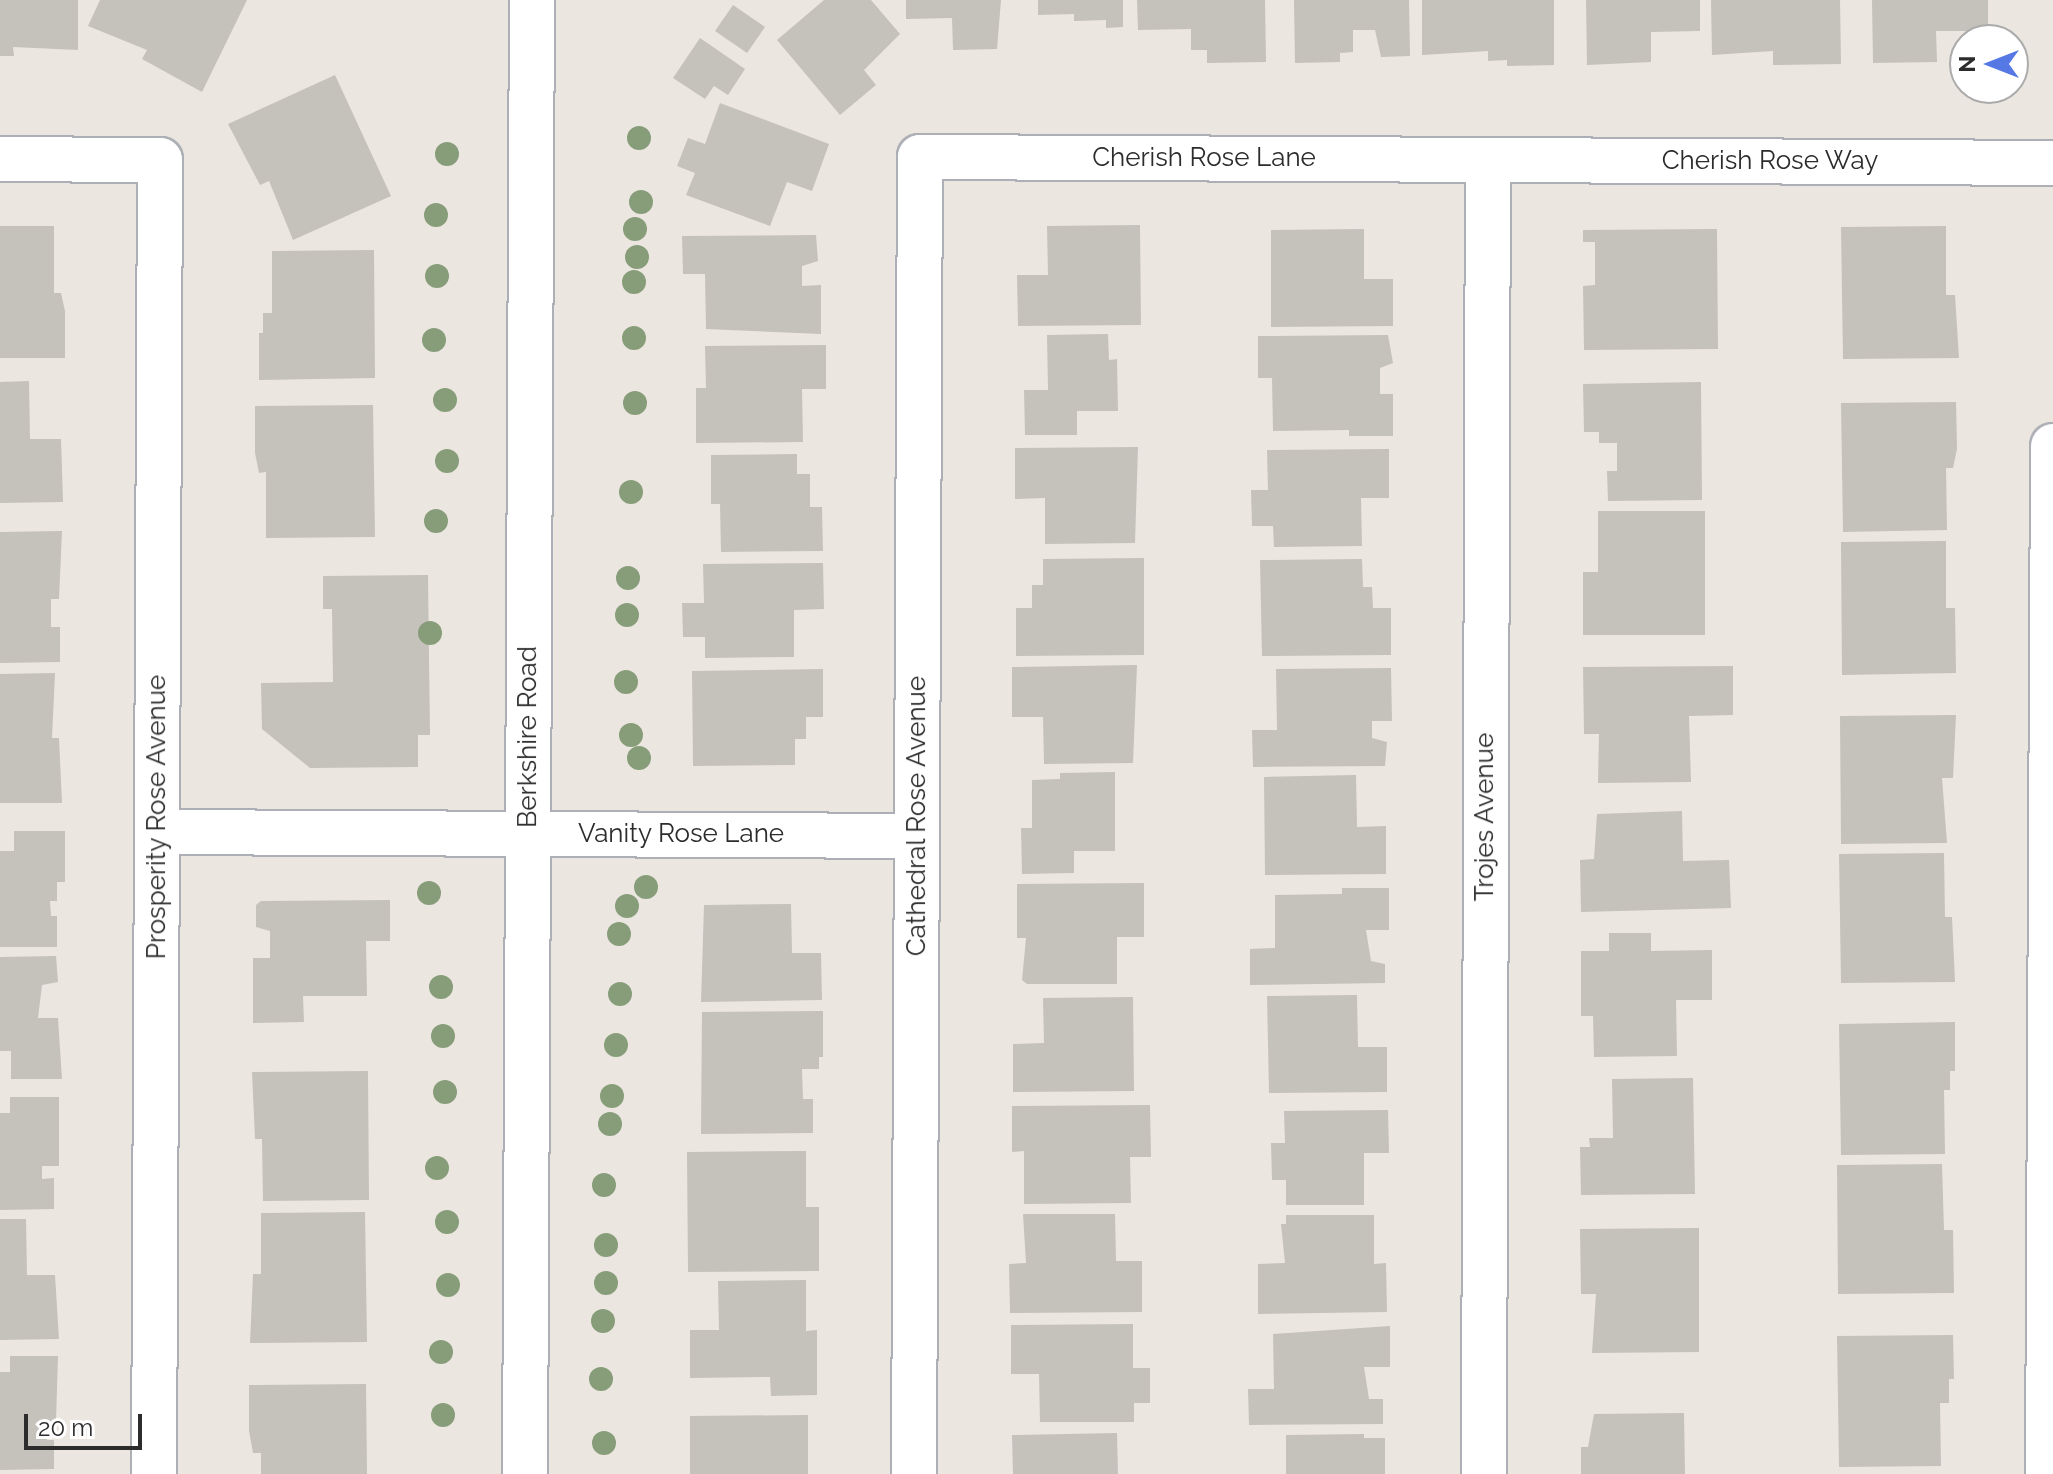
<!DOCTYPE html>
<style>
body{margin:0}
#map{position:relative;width:2053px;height:1474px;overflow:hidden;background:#ece6e0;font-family:Raleway,sans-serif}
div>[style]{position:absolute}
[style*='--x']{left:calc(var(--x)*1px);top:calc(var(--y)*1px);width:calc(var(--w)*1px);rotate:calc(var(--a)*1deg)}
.building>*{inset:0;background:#c5c1bb}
.roads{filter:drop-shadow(2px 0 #adafb6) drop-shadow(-2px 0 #adafb6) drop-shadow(0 2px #adafb6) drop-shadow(0 -2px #adafb6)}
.minor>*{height:44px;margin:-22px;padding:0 22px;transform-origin:22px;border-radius:22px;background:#fff}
.trees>*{width:24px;height:24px;margin:-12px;border-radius:50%;background:#879d79}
span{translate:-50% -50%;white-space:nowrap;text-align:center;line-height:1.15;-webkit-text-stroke:7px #fff;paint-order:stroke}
.street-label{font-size:26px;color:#2c2c2c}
.north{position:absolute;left:1949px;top:24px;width:80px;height:80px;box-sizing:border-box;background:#fff;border:2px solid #ababab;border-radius:50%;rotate:270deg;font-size:22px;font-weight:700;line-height:32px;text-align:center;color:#2c2c2c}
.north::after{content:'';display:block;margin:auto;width:28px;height:36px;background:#5578e4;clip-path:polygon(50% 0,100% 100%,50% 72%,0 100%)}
.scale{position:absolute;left:24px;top:1414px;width:118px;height:36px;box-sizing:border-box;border:4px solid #2c2c2c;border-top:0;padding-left:10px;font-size:24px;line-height:28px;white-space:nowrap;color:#2c2c2c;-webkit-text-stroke:6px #fff;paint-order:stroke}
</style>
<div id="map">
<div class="building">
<div style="clip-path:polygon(0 0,78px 0,78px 50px,13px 47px,14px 56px,0 56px)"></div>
<div style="clip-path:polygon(100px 0,247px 0,202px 92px,142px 59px,147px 50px,88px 26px)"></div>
<div style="clip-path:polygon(824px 0,871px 0,900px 34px,864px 70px,876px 85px,840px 115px,777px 40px)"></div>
<div style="clip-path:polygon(906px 0,1001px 0,997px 49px,953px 50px,952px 18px,906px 19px)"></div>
<div style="clip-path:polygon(1038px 0,1123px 0,1123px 27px,1106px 28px,1106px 20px,1074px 21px,1074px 14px,1038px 15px)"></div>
<div style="clip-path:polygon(1137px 0,1265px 0,1266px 62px,1207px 63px,1207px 50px,1191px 50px,1191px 29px,1138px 30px)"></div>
<div style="clip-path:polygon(1294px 0,1409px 0,1410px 56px,1381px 57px,1375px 30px,1353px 30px,1353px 52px,1340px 53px,1340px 62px,1295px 63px)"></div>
<div style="clip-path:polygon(1422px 0,1554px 0,1554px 65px,1507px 66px,1507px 60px,1488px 61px,1488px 51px,1422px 55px)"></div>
<div style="clip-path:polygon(1586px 0,1700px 0,1700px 31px,1651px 32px,1651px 62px,1587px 65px)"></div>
<div style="clip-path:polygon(1711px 0,1840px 0,1841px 64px,1773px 65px,1773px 51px,1712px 55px)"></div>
<div style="clip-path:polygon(1872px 0,1988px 0,1988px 31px,1936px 31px,1937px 62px,1873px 63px)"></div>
<div style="clip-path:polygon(733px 5px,765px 27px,747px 53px,715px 31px)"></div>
<div style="clip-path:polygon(700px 38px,745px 69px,728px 95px,714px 86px,705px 99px,673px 78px)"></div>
<div style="clip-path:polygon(335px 75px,391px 196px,293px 240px,269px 181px,260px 185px,228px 124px)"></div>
<div style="clip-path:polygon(720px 103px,829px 144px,812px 191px,787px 182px,770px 226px,686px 195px,695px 173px,677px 166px,688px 138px,705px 144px)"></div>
<div style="clip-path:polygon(1140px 225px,1141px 325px,1018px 326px,1017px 275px,1048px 275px,1047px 226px)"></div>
<div style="clip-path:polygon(0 226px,54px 226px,54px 293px,61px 293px,65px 311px,65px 358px,0 358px)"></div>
<div style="clip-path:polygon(1946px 226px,1946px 295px,1955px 295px,1959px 358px,1843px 359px,1841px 227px)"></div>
<div style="clip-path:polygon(1364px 229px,1364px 279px,1393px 279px,1393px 326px,1271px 327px,1271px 230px)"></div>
<div style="clip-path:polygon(1717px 229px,1718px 349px,1584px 350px,1583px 286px,1595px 285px,1595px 242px,1583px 242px,1583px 230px)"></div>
<div style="clip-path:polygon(816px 235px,818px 261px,802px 266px,802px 286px,821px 285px,821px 334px,706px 329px,705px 274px,683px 274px,682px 236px)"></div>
<div style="clip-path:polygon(374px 250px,375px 378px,259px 380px,259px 333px,263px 333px,263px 313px,272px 313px,272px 251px)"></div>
<div style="clip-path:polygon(1108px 334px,1109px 360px,1117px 359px,1118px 411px,1077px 411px,1077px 435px,1025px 435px,1024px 390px,1048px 390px,1047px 335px)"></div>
<div style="clip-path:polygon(1388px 335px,1393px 363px,1380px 368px,1380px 394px,1393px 394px,1393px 436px,1349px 436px,1349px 430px,1273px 431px,1272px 378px,1258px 378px,1258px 336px)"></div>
<div style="clip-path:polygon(826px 345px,826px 389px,802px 389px,803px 442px,696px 443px,696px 388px,706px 388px,705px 346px)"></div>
<div style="clip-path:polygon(29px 381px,30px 439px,61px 439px,63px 502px,0 503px,0 382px)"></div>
<div style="clip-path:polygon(1701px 382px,1702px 500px,1608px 501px,1607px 471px,1617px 471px,1617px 443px,1599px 443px,1599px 432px,1584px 432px,1583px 384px)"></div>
<div style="clip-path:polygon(1956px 402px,1957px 449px,1953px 468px,1946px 468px,1947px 530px,1843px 532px,1841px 403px)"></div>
<div style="clip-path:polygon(373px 405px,375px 537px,266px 538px,266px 472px,259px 473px,255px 453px,255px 406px)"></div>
<div style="clip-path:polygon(1138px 447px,1135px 543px,1045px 544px,1045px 498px,1015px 499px,1015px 448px)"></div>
<div style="clip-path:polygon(1389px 449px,1389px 498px,1361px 498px,1362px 546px,1274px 547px,1273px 526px,1252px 526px,1251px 490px,1268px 490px,1267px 450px)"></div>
<div style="clip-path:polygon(797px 454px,797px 474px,810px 474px,810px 507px,822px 507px,823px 551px,721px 552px,720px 504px,711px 504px,711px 455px)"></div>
<div style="clip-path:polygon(1598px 511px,1705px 511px,1705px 635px,1583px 635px,1583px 572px,1598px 572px)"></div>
<div style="clip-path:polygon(62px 531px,59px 599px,51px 599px,51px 627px,60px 627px,60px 662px,0 663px,0 532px)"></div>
<div style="clip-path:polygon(1946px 541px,1946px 608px,1955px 608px,1956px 673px,1842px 675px,1841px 542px)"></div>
<div style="clip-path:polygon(1144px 558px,1144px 655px,1016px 656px,1016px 608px,1032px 608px,1032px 585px,1043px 585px,1043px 559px)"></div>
<div style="clip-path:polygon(1362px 559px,1363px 587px,1372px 587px,1373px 608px,1391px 608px,1391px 655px,1262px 656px,1260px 560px)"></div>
<div style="clip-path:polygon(823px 563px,824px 609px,794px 610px,794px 657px,705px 658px,705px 637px,683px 637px,682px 603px,704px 603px,703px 564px)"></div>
<div style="clip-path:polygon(428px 575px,430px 735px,418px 735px,418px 767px,310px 768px,262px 729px,261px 683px,333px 682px,332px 609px,323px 609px,323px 576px)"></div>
<div style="clip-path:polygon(1137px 665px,1133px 763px,1044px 764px,1043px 717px,1012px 717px,1012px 667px)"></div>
<div style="clip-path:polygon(1733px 666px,1733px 715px,1689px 716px,1691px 782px,1598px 783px,1599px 734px,1584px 734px,1583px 667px)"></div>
<div style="clip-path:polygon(1391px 668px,1392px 721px,1372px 721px,1372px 738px,1387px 742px,1385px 766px,1253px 767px,1252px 730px,1277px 730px,1276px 669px)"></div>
<div style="clip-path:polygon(823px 669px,823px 717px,806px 717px,806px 739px,795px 739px,795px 765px,693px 766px,692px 671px)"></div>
<div style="clip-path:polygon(55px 673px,52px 738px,59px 738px,62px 803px,0 803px,0 674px)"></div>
<div style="clip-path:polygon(1956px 715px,1953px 778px,1942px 778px,1947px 843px,1841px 844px,1840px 716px)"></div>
<div style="clip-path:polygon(1115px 772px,1115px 851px,1074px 851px,1074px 873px,1022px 874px,1021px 828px,1032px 828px,1032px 780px,1060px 779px,1060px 773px)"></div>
<div style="clip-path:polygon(1356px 775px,1357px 827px,1386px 826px,1386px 874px,1265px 875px,1264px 777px)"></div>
<div style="clip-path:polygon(1682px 811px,1683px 861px,1729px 860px,1731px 908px,1581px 912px,1580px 860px,1594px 859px,1597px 814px)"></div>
<div style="clip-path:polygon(14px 831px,65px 831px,65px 882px,57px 882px,57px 901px,50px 901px,51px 916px,57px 916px,57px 947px,0 947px,0 851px,14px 851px)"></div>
<div style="clip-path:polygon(1944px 853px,1945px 917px,1952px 917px,1955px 982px,1841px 983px,1839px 854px)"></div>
<div style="clip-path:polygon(1144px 883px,1144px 937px,1117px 937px,1117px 984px,1027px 984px,1022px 980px,1026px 938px,1017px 938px,1017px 884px)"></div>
<div style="clip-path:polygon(1342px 888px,1389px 888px,1389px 930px,1366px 930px,1371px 961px,1385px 964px,1385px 983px,1250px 985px,1250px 949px,1275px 948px,1275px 895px,1342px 894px)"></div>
<div style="clip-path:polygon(390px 900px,390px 941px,366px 941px,367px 996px,303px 996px,304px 1022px,253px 1023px,253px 958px,270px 958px,270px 931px,256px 927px,256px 905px,261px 901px)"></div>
<div style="clip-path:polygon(791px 904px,792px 953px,821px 953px,822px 1000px,701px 1002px,704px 905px)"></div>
<div style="clip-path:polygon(1609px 933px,1651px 933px,1651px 951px,1712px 950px,1712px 1000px,1676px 1000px,1677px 1056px,1594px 1057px,1593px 1016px,1581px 1016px,1581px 951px,1609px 951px)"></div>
<div style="clip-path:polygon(56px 956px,58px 982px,42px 985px,38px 1018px,58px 1018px,62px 1079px,11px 1079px,11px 1051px,0 1051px,0 957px)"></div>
<div style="clip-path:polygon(1357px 995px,1358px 1047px,1387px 1047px,1387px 1092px,1269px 1093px,1267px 996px)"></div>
<div style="clip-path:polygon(1133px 997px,1134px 1091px,1013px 1092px,1013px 1044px,1044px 1043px,1043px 998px)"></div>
<div style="clip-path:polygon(823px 1011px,823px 1057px,819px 1057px,819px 1069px,802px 1069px,803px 1099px,813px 1099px,813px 1133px,701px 1134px,702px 1012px)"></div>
<div style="clip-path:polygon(1955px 1022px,1955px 1071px,1950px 1071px,1950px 1090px,1944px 1090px,1945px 1154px,1841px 1155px,1839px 1024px)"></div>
<div style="clip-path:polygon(368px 1071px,369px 1200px,263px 1201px,262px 1139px,255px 1139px,252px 1072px)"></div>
<div style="clip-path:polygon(1693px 1078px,1695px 1194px,1581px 1195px,1580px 1147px,1590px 1147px,1589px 1138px,1613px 1138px,1612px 1079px)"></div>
<div style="clip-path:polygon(10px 1097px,59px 1097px,59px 1166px,42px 1166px,42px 1179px,54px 1178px,54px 1209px,0 1210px,0 1113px,10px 1113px)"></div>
<div style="clip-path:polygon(1150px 1105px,1151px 1157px,1130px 1157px,1131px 1203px,1024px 1204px,1024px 1151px,1012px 1152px,1012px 1106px)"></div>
<div style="clip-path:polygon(1388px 1110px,1389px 1153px,1364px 1153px,1364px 1205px,1286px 1205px,1286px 1180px,1272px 1180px,1271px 1143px,1285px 1143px,1284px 1111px)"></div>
<div style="clip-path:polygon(806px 1151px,806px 1207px,819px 1207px,819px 1271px,688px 1272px,687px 1152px)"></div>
<div style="clip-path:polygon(1942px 1164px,1944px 1230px,1953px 1230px,1954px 1293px,1838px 1294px,1837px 1165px)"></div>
<div style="clip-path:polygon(365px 1212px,367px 1342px,250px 1343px,253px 1274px,261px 1274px,261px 1213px)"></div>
<div style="clip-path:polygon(1023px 1214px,1115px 1214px,1116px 1261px,1142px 1261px,1142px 1312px,1010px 1313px,1009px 1264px,1026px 1263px)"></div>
<div style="clip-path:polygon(1286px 1215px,1374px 1215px,1374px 1264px,1386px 1263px,1387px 1312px,1258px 1314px,1258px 1264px,1285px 1263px,1281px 1224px,1286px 1224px)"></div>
<div style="clip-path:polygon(0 1219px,26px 1219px,27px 1275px,55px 1275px,59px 1339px,0 1340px)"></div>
<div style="clip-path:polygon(1699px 1228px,1699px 1352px,1592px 1353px,1596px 1294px,1581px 1294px,1580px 1229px)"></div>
<div style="clip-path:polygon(806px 1280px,806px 1331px,817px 1330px,817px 1395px,771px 1396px,770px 1377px,690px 1378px,690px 1330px,719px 1330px,718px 1281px)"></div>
<div style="clip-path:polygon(1133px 1324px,1133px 1368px,1150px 1368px,1150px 1403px,1134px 1403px,1134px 1422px,1040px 1422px,1039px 1374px,1011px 1374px,1011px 1325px)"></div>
<div style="clip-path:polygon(1390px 1326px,1390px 1367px,1364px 1367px,1369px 1399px,1383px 1399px,1383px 1424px,1249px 1425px,1248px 1389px,1274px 1389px,1273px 1334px)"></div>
<div style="clip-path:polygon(1953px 1335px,1954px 1379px,1949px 1379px,1949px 1403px,1940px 1403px,1941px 1466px,1839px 1467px,1837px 1336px)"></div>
<div style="clip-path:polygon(10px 1356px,58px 1356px,56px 1421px,47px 1421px,47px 1440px,54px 1440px,54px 1469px,0 1470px,0 1372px,10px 1372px)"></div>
<div style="clip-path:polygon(366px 1384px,367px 1474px,261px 1474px,261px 1453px,253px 1453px,249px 1431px,249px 1385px)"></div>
<div style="clip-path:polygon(1684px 1413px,1685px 1474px,1581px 1474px,1581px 1447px,1588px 1447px,1594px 1414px)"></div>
<div style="clip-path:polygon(808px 1415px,808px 1474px,690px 1474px,690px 1416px)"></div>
<div style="clip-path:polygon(1117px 1433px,1118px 1474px,1013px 1474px,1012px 1435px)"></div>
<div style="clip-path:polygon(1364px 1434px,1364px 1438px,1385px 1438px,1385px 1474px,1286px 1474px,1286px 1435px)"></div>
</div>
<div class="roads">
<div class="minor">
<div style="--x:0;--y:159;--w:160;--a:0.4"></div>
<div style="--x:160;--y:160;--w:1314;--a:90.26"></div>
<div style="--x:157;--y:832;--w:760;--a:0.3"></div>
<div style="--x:525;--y:1474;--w:1474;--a:-89.73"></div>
<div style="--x:914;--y:1474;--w:1317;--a:-89.74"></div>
<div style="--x:920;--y:157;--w:1133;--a:0.3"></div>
<div style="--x:1484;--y:1474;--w:1314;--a:-89.83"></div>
<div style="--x:2048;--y:1474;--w:1028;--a:-89.72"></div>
</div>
</div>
<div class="trees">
<div style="left:639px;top:138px"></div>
<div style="left:447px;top:154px"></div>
<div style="left:641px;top:202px"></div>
<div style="left:436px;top:215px"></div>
<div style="left:635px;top:229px"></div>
<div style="left:637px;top:257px"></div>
<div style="left:437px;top:276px"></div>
<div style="left:634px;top:282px"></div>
<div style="left:634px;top:338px"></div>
<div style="left:434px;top:340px"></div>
<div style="left:445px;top:400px"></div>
<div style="left:635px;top:403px"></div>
<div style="left:447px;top:461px"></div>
<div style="left:631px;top:492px"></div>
<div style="left:436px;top:521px"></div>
<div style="left:628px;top:578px"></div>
<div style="left:627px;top:615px"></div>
<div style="left:430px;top:633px"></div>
<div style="left:626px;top:682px"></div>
<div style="left:631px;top:735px"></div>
<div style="left:639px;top:758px"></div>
<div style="left:646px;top:887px"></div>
<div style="left:429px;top:893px"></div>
<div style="left:627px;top:906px"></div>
<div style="left:619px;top:934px"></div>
<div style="left:441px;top:987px"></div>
<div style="left:620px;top:994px"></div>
<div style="left:443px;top:1036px"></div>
<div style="left:616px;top:1045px"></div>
<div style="left:445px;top:1092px"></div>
<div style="left:612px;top:1096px"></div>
<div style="left:610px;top:1124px"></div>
<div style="left:437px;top:1168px"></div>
<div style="left:604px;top:1185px"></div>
<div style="left:447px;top:1222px"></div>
<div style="left:606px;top:1245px"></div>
<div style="left:606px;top:1283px"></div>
<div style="left:448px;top:1285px"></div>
<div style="left:603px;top:1321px"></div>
<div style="left:441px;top:1352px"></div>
<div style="left:601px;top:1379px"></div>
<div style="left:443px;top:1415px"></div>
<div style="left:604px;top:1443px"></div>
</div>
<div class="street-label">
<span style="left:1204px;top:158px">Cherish Rose Lane</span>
<span style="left:1770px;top:161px">Cherish Rose Way</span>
<span style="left:528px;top:737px;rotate:-90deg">Berkshire Road</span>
<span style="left:917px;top:816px;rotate:-90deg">Cathedral Rose Avenue</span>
<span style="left:157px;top:817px;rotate:-90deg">Prosperity Rose Avenue</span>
<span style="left:1485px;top:817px;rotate:-90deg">Trojes Avenue</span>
<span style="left:681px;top:834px">Vanity Rose Lane</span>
</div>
<div class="north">N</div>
<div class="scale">20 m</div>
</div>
